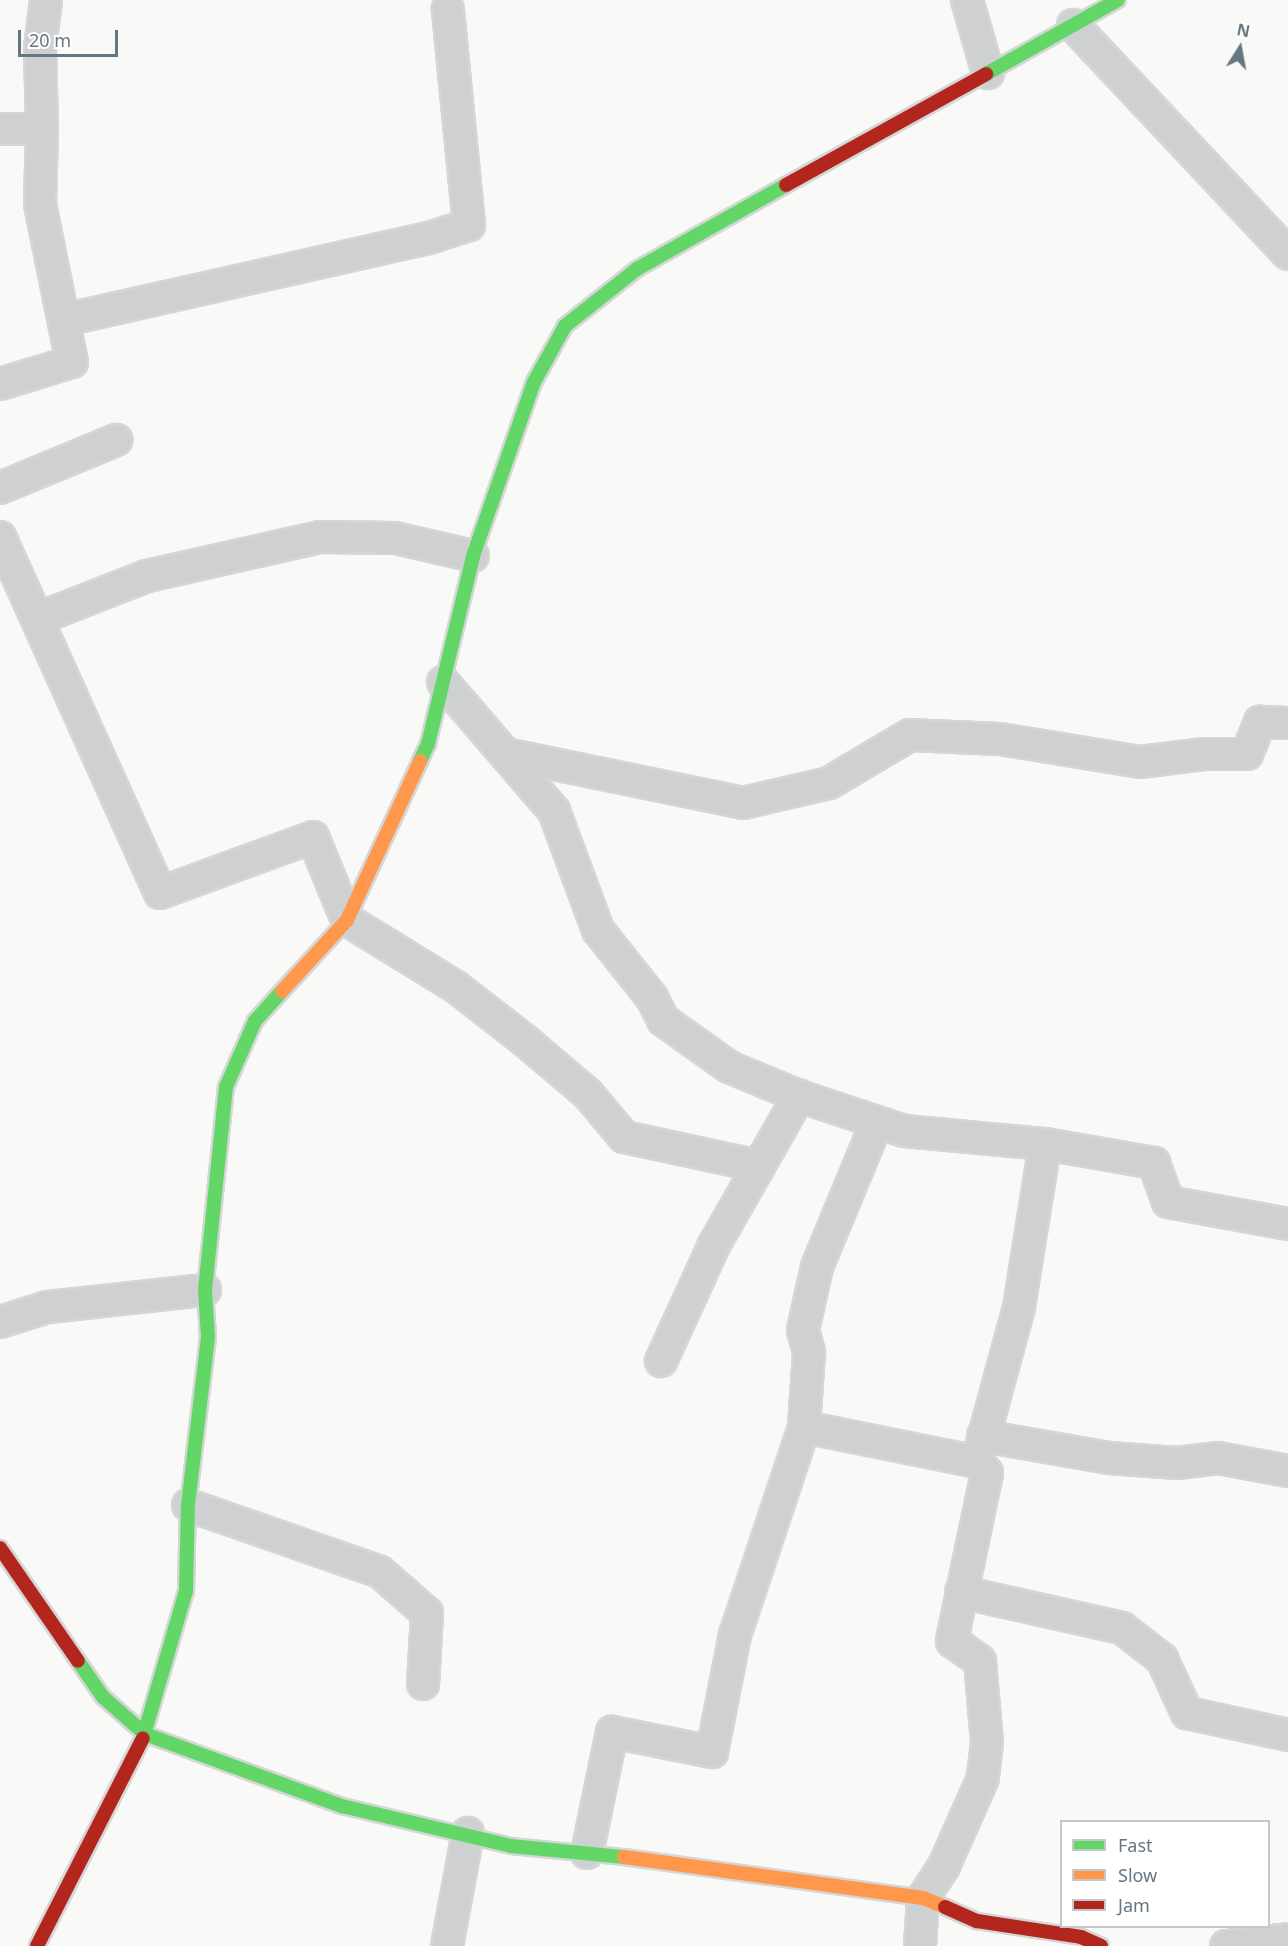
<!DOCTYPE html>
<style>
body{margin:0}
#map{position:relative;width:1288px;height:1946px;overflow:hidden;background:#f9f9f8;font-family:"Noto Sans",sans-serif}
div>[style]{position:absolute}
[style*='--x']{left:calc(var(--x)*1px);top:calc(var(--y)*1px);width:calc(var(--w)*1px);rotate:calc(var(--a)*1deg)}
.roads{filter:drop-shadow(2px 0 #d5d7d7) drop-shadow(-2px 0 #d5d7d7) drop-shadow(0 2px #d5d7d7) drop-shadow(0 -2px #d5d7d7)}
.street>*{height:30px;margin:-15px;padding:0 15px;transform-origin:15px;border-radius:15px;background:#cfd0d1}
.fast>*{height:14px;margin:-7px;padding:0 7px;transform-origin:7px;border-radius:7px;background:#63d668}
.slow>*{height:14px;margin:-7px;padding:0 7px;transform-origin:7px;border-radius:7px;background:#ff974d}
.jam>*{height:14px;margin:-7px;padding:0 7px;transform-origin:7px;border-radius:7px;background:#b3261e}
span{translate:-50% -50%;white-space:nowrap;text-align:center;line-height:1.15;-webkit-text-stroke:6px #fff;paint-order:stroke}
.legend{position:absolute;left:1060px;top:1820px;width:210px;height:108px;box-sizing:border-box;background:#fff;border:2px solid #c1c9cd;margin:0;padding:8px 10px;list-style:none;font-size:18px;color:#647783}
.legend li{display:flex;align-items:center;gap:12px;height:30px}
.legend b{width:30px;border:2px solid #c1c9cd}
.north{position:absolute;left:1210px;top:18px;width:60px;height:60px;-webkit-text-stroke:4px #fff;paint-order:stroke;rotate:11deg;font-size:16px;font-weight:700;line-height:24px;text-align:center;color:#647783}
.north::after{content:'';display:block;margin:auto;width:21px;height:27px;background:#647783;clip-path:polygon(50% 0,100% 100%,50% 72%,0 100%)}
.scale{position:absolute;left:18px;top:30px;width:100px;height:27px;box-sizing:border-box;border:3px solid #647783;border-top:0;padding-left:8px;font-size:18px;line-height:21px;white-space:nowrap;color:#647783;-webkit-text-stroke:4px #fff;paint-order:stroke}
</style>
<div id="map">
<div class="roads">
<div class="street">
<div style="--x:967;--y:0;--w:76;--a:74"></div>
<div style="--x:1073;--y:25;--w:314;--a:46.8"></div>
<div style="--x:0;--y:129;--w:42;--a:0"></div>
<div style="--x:42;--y:129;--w:75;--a:91.5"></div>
<div style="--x:40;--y:204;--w:161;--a:78.6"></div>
<div style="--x:72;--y:362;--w:75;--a:163"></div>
<div style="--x:42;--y:129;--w:81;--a:-91.4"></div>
<div style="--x:40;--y:48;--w:48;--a:-82.9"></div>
<div style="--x:64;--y:320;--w:374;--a:-12.7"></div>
<div style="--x:429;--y:238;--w:42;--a:-18"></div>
<div style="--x:469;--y:225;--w:217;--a:-95.6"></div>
<div style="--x:0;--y:488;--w:126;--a:-22.5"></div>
<div style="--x:0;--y:537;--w:390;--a:65.8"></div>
<div style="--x:160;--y:893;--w:163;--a:-20.1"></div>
<div style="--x:313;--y:837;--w:90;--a:67.7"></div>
<div style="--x:347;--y:920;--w:128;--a:31.6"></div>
<div style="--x:456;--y:987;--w:85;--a:37.8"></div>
<div style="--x:523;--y:1039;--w:85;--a:40.2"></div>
<div style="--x:588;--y:1094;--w:56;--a:50.1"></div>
<div style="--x:624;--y:1137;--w:138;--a:12.1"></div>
<div style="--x:37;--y:619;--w:118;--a:-21.4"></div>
<div style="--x:147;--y:576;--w:177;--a:-12.7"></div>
<div style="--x:320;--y:537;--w:75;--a:0.8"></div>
<div style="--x:395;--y:538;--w:80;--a:13"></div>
<div style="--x:443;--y:682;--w:170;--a:49.3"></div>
<div style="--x:554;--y:811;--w:127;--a:69.7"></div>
<div style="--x:598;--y:930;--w:87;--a:51.5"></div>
<div style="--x:652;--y:998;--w:25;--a:63"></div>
<div style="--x:663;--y:1020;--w:81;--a:35.5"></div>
<div style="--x:729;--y:1067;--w:76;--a:22.5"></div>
<div style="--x:799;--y:1096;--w:111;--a:18.4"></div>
<div style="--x:904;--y:1131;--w:142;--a:5.3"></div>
<div style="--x:1045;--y:1144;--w:111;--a:9.9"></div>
<div style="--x:1154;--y:1163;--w:41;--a:70.3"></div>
<div style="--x:1168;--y:1202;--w:122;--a:10.4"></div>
<div style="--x:505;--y:754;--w:243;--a:11.6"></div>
<div style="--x:743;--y:803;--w:88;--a:-13.1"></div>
<div style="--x:829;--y:783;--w:94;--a:-30.7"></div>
<div style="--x:910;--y:735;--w:90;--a:2.5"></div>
<div style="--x:1000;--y:739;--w:142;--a:9.3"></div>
<div style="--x:1140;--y:762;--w:64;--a:-7.1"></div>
<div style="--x:1204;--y:754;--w:43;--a:0"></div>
<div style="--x:1247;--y:754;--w:35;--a:-68"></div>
<div style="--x:1260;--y:722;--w:28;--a:2"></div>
<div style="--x:877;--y:1122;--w:157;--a:112.5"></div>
<div style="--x:817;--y:1267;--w:65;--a:102.5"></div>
<div style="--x:803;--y:1330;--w:24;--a:75"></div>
<div style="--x:809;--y:1353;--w:74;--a:93.9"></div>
<div style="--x:804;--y:1427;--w:177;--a:11.4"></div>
<div style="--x:977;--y:1462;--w:15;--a:48"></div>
<div style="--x:987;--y:1473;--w:172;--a:101.8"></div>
<div style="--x:952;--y:1641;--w:34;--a:36"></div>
<div style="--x:980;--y:1661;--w:82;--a:85.1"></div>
<div style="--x:987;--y:1743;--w:35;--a:97"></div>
<div style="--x:983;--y:1778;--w:96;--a:113.9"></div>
<div style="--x:944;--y:1866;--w:38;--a:123"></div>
<div style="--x:923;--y:1898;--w:48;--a:93.6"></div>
<div style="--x:0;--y:1322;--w:50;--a:-17.4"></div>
<div style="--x:48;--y:1307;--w:158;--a:-6.2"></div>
<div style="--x:661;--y:1361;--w:128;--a:-65.4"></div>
<div style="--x:714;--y:1245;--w:172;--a:-60.3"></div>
<div style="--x:983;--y:1436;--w:128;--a:9.9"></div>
<div style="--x:1109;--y:1458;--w:68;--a:4.2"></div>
<div style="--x:1177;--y:1463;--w:41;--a:-7"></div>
<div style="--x:1218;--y:1458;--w:71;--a:10.5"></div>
<div style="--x:977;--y:1462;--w:161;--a:-74.8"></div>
<div style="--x:1019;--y:1307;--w:165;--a:-80.9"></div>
<div style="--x:188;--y:1505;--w:203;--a:19.2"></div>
<div style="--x:380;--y:1572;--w:62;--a:41.1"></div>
<div style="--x:427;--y:1613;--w:71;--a:93.2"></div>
<div style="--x:961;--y:1592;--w:165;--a:12.6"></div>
<div style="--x:1122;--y:1628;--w:51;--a:37.8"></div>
<div style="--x:1162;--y:1659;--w:60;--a:65.2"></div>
<div style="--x:1187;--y:1713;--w:103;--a:12.3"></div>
<div style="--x:587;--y:1853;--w:124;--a:-78.3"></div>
<div style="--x:612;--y:1732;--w:102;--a:11.3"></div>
<div style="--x:712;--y:1752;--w:119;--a:-78.9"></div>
<div style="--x:735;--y:1635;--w:219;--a:-71.6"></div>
<div style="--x:447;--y:1946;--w:115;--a:-79.5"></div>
<div style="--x:1226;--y:1946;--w:62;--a:-6.4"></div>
</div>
<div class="fast">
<div style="--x:986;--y:74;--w:151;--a:-29.3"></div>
<div style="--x:420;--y:761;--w:19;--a:-65"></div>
<div style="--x:428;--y:744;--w:193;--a:-76.5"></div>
<div style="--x:473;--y:556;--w:184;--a:-70.7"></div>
<div style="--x:534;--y:382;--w:64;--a:-61"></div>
<div style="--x:565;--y:326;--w:92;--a:-38.4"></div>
<div style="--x:637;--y:269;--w:171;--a:-29.4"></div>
<div style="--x:78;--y:1661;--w:44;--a:55.2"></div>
<div style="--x:103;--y:1697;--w:56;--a:41.4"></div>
<div style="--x:145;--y:1734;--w:210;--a:20.1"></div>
<div style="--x:342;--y:1806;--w:174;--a:13.3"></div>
<div style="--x:511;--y:1846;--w:114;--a:5.6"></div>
<div style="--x:143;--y:1738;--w:153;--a:-73.7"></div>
<div style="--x:186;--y:1591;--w:86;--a:-88.7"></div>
<div style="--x:188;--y:1505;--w:169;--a:-83.2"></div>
<div style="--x:208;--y:1337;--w:47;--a:-93.7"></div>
<div style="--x:205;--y:1290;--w:204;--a:-84.1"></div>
<div style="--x:226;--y:1087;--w:72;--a:-66.3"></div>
<div style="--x:255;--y:1021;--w:40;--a:-48"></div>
</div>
<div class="slow">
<div style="--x:282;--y:991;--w:96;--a:-47.5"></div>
<div style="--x:347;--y:920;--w:175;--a:-65.3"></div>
<div style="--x:624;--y:1857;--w:302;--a:7.8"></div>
<div style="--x:923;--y:1898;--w:24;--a:22"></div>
</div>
<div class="jam">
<div style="--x:786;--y:185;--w:229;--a:-29"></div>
<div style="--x:0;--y:1548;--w:137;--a:55.4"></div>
<div style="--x:945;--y:1907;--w:35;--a:24"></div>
<div style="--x:977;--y:1921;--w:105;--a:8.7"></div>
<div style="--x:1081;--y:1937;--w:22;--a:24"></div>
<div style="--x:37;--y:1946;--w:233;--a:-63"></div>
</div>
</div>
<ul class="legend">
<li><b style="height:8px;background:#63d668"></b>Fast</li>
<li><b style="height:8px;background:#ff974d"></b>Slow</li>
<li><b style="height:8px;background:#b3261e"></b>Jam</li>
</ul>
<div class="north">N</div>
<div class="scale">20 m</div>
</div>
